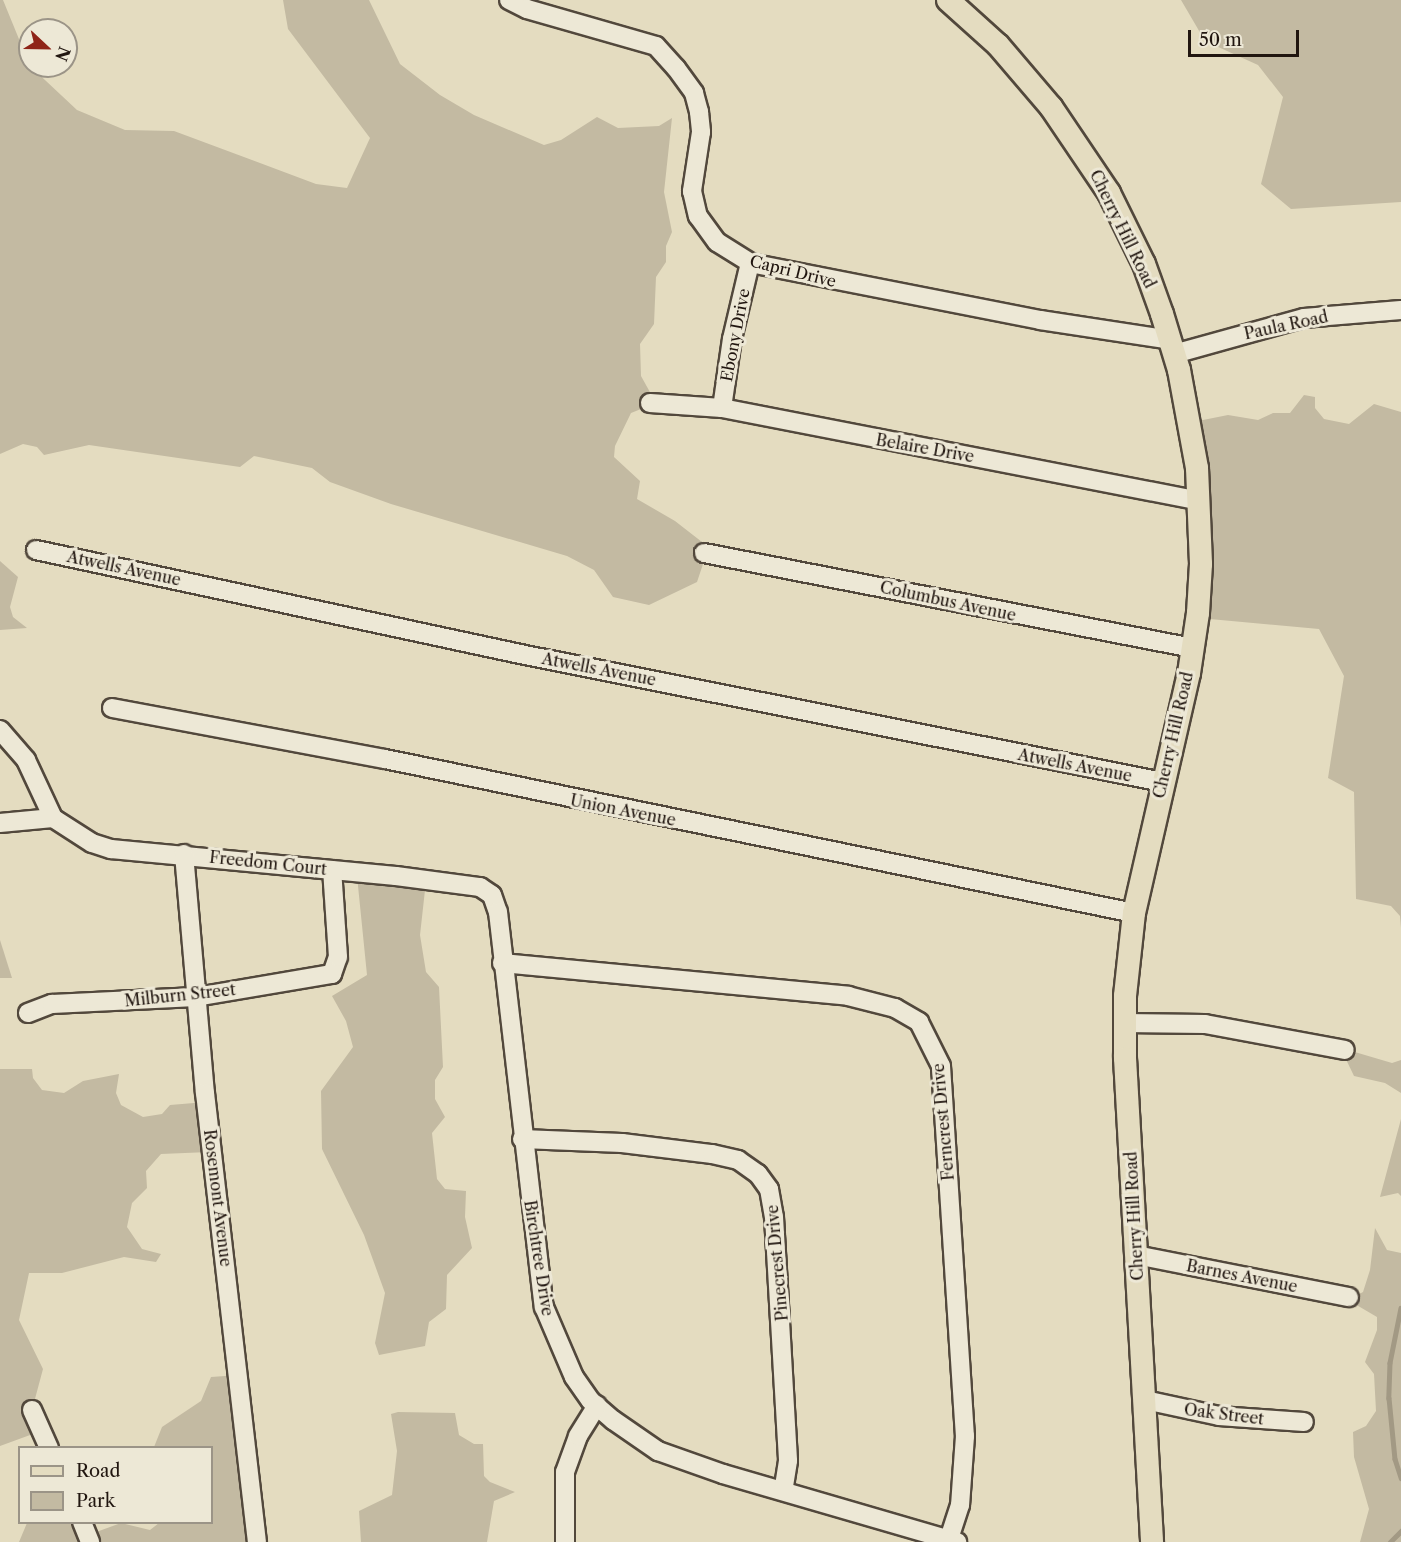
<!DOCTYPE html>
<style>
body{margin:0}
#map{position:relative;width:1401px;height:1542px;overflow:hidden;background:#e4dcc0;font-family:"Libre Caslon Text",serif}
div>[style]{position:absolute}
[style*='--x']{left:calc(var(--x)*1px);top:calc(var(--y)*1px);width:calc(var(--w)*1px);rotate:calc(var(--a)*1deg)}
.green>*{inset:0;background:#c3baa2}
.stream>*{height:4.5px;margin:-2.25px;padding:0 2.25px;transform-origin:2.25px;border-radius:2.25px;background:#a29984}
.roads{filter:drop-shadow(2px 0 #52483c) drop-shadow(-2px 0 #52483c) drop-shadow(0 2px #52483c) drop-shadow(0 -2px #52483c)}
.minor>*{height:18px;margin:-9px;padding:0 9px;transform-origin:9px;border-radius:9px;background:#ede8d6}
.major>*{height:22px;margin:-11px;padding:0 11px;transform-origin:11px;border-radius:11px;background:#e4dcc0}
span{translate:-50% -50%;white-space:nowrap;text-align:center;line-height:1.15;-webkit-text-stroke:6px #ede8d6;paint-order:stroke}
.street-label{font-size:16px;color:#211610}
.legend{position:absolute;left:18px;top:1446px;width:195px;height:78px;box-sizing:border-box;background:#ede8d6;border:2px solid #9b9487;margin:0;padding:8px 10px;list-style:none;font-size:18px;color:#211610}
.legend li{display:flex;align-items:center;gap:12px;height:30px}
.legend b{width:30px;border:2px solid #9b9487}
.north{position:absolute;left:18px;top:18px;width:60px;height:60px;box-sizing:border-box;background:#ede8d6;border:2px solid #9b9487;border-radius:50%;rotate:112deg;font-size:16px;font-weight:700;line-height:24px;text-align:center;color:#211610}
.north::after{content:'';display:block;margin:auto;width:21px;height:27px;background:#8f2418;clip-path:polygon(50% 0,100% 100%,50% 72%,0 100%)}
.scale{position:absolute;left:1188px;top:30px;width:111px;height:27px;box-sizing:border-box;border:3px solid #211610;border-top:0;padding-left:8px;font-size:18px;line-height:21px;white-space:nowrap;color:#211610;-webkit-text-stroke:4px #ede8d6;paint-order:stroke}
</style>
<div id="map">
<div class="green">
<div style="clip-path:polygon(0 0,3px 0,30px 66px,77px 110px,125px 130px,174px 131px,316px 184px,347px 188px,370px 138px,288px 29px,283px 0,369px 0,400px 64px,440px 95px,474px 115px,544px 145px,561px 140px,597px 117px,618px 128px,659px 126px,672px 118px,664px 192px,672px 232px,666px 246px,666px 262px,656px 277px,654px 324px,640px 344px,641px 376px,656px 403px,631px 413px,615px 446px,614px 457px,640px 481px,637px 499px,675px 521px,702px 542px,707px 552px,697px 582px,649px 605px,613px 597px,594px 570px,567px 556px,391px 504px,330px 482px,312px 468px,254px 456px,240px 467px,89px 445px,44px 455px,37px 447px,23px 444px,0 454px)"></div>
<div style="clip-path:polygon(1181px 0,1401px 0,1401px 202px,1291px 209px,1261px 184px,1283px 97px,1258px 65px,1205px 41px)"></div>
<div style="clip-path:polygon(1304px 395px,1315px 397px,1315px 408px,1324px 419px,1349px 424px,1374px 404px,1401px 412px,1401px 928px,1400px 916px,1391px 906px,1356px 899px,1354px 792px,1328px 778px,1344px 676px,1319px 629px,1199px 618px,1198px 421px,1228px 415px,1258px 420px,1273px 413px,1290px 413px)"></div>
<div style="clip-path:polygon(0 561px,18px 577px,10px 607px,13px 617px,27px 628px,0 630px)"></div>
<div style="clip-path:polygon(357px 876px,426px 881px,420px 935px,426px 972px,439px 987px,443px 1067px,435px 1080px,435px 1099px,445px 1117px,432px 1133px,437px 1179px,445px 1189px,466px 1191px,465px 1217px,472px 1248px,447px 1275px,446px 1309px,429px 1322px,425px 1346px,379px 1355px,375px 1343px,385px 1293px,364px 1235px,322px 1149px,321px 1091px,353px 1047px,346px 1021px,332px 996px,367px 975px)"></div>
<div style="clip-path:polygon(0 940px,12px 978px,0 978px)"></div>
<div style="clip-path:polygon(1348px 1050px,1392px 1063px,1401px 1060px,1401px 1093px,1385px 1083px,1354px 1076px,1342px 1051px)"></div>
<div style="clip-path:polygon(0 1069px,32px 1069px,33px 1078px,42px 1090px,64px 1093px,83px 1081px,119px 1074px,116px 1093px,121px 1105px,143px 1117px,162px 1114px,170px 1105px,206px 1102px,209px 1152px,161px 1154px,146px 1171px,147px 1188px,132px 1203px,127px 1227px,142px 1249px,161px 1254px,156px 1262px,124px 1257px,62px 1273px,29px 1273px,19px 1320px,43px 1369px,32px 1410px,41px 1431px,0 1446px)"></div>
<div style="clip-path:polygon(1401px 1119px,1401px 1196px,1398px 1193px,1380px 1197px)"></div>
<div style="clip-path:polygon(1375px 1228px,1387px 1250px,1401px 1253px,1401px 1542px,1360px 1542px,1369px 1509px,1354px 1457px,1353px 1432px,1366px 1426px,1376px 1411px,1374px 1374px,1365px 1362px,1377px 1330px,1377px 1317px,1348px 1300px,1363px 1292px,1370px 1270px)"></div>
<div style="clip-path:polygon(239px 1375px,257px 1542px,19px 1542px,27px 1523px,82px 1523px,88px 1535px,121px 1523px,150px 1530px,159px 1523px,212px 1522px,212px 1448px,154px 1447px,162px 1427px,201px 1401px,211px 1377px)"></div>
<div style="clip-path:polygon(398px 1412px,455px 1413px,459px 1435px,474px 1444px,483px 1444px,484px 1476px,490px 1482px,515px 1492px,494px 1501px,487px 1542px,361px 1542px,359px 1511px,392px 1495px,397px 1451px,391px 1414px)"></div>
</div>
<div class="stream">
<div style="--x:1401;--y:1308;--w:56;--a:101.3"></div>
<div style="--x:1390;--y:1363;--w:35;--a:92"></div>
<div style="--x:1389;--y:1398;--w:61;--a:84.4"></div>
<div style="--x:1395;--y:1459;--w:20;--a:72"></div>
<div style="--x:1390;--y:1542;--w:16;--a:-45"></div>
</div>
<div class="roads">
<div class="minor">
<div style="--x:509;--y:0;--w:20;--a:27"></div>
<div style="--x:527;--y:9;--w:134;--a:16"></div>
<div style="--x:656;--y:46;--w:30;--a:48"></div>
<div style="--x:676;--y:68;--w:31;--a:54"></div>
<div style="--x:694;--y:93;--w:20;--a:75"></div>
<div style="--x:699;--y:112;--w:20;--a:84"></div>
<div style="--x:701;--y:132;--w:60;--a:98.7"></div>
<div style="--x:692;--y:191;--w:26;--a:77"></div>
<div style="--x:698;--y:216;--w:32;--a:54"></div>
<div style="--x:717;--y:242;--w:39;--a:32"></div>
<div style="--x:750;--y:263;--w:296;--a:11.1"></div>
<div style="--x:1040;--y:320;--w:132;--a:8.7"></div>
<div style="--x:1174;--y:354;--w:135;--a:-15.5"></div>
<div style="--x:1304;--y:318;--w:97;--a:-4.7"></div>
<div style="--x:650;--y:403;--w:72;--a:4"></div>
<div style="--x:722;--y:408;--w:486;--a:11"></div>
<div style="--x:722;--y:408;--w:70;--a:-81.8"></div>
<div style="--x:732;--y:339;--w:78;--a:-76.7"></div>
<div style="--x:36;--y:550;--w:500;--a:12.12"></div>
<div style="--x:525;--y:655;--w:651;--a:11.26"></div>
<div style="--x:704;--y:553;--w:498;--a:11"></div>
<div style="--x:112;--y:708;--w:278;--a:10.6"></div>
<div style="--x:385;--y:759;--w:765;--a:11.62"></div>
<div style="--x:0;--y:730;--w:40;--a:49"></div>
<div style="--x:26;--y:760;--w:64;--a:65"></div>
<div style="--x:53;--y:818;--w:46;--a:32.7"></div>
<div style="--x:92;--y:843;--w:20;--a:18"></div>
<div style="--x:111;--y:849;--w:286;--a:5.4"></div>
<div style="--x:396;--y:876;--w:85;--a:7.5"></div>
<div style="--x:480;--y:887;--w:14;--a:34"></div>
<div style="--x:492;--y:895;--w:18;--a:71"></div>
<div style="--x:498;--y:912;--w:398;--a:83.4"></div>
<div style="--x:544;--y:1307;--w:76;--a:66.8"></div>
<div style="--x:574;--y:1377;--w:29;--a:55"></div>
<div style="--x:591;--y:1401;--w:29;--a:41"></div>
<div style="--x:613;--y:1420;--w:55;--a:34.6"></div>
<div style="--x:658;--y:1451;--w:69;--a:19.5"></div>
<div style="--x:723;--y:1474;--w:244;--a:16.2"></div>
<div style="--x:0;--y:823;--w:53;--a:-5.4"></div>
<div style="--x:184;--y:854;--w:240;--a:85"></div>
<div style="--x:205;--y:1093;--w:452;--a:83.4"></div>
<div style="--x:502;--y:963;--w:348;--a:5.4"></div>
<div style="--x:848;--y:996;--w:49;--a:14.3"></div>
<div style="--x:895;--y:1008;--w:28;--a:30"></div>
<div style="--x:919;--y:1022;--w:49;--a:63.4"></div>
<div style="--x:941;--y:1066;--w:371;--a:86.3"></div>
<div style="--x:965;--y:1436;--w:69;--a:94.1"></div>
<div style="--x:960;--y:1505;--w:39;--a:108"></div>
<div style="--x:28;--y:1013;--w:26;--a:-21"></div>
<div style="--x:52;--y:1004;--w:144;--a:-2.8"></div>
<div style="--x:196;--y:997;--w:138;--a:-9.6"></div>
<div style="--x:332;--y:974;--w:18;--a:-71"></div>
<div style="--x:338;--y:957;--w:87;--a:-93.9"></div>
<div style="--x:1124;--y:1023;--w:81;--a:0.7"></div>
<div style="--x:1205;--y:1024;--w:142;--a:10.5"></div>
<div style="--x:522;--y:1139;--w:100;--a:2.3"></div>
<div style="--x:622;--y:1143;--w:91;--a:7"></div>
<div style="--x:712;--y:1154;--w:27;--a:13"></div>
<div style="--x:738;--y:1160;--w:24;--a:35"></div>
<div style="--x:758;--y:1174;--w:19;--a:54"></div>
<div style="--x:769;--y:1189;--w:28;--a:80"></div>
<div style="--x:774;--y:1217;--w:244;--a:86.7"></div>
<div style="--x:788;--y:1461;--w:30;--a:99"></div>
<div style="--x:1136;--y:1255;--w:217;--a:11.2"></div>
<div style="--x:1145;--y:1400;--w:76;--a:12.2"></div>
<div style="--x:1219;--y:1416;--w:85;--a:4"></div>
<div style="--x:32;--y:1410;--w:42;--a:65.9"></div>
<div style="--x:82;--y:1522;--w:22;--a:68"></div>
<div style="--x:565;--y:1542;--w:70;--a:-90"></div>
<div style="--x:565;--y:1472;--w:38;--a:-70"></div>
<div style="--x:578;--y:1436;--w:36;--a:-58"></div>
</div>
<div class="major">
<div style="--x:948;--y:0;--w:67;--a:42"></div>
<div style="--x:998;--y:45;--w:82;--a:49.5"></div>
<div style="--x:1051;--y:107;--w:104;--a:56"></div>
<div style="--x:1109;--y:193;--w:79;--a:63.8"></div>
<div style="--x:1144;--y:264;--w:53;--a:70.2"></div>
<div style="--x:1162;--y:314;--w:59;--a:73.1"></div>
<div style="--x:1179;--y:370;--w:100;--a:79.6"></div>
<div style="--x:1197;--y:468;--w:96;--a:87.6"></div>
<div style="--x:1201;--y:564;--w:49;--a:93.5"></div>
<div style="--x:1198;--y:613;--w:61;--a:98.5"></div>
<div style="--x:1189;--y:673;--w:246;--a:102.9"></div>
<div style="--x:1134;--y:913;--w:83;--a:96.2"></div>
<div style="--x:1125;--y:996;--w:62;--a:90"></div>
<div style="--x:1125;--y:1058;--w:485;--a:86.8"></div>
</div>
</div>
<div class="street-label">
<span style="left:1123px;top:229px;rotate:64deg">Cherry Hill Road</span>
<span style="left:793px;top:271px;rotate:14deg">Capri Drive</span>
<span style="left:1286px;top:325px;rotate:-12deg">Paula Road</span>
<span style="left:735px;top:335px;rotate:-79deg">Ebony Drive</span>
<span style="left:925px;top:448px;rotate:10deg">Belaire Drive</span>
<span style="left:124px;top:568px;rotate:12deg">Atwells Avenue</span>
<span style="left:948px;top:601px;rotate:12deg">Columbus Avenue</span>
<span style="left:599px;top:669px;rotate:11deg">Atwells Avenue</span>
<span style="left:1173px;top:735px;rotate:-77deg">Cherry Hill Road</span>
<span style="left:1075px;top:765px;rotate:11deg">Atwells Avenue</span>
<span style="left:623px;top:810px;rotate:11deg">Union Avenue</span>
<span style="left:268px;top:863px;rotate:6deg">Freedom Court</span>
<span style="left:180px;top:995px;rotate:-6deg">Milburn Street</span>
<span style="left:943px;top:1122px;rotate:-95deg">Ferncrest Drive</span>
<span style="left:218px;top:1198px;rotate:83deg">Rosemont Avenue</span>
<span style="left:1134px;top:1216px;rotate:-93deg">Cherry Hill Road</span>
<span style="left:539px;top:1258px;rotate:81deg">Birchtree Drive</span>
<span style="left:777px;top:1263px;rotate:-95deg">Pinecrest Drive</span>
<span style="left:1242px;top:1276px;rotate:11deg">Barnes Avenue</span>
<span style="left:1224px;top:1414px;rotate:7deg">Oak Street</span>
</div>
<ul class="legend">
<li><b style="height:8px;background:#e4dcc0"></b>Road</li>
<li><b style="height:16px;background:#c3baa2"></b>Park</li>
</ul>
<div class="north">N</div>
<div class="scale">50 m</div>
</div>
